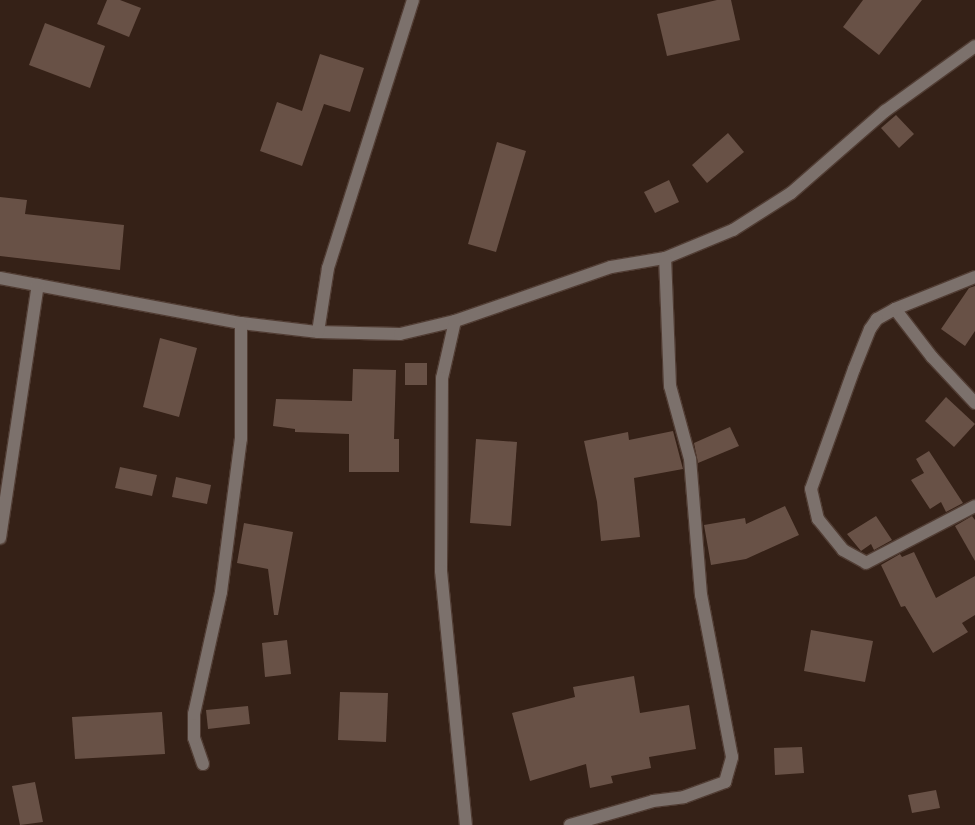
<!DOCTYPE html>
<style>
body{margin:0}
#map{position:relative;width:975px;height:825px;overflow:hidden;background:#352117;font-family:"Roboto Serif",serif}
div>[style]{position:absolute}
[style*='--x']{left:calc(var(--x)*1px);top:calc(var(--y)*1px);width:calc(var(--w)*1px);rotate:calc(var(--a)*1deg)}
.building>*{inset:0;background:#685146}
.roads{filter:drop-shadow(1px 0 #513d34) drop-shadow(-1px 0 #513d34) drop-shadow(0 1px #513d34) drop-shadow(0 -1px #513d34)}
.minor>*{height:12px;margin:-6px;padding:0 6px;transform-origin:6px;border-radius:6px;background:#7c716c}
span{translate:-50% -50%;white-space:nowrap;text-align:center;line-height:1.15;-webkit-text-stroke:4px #352117;paint-order:stroke}
</style>
<div id="map">
<div class="building">
<div style="clip-path:polygon(107px 0,120px 0,141px 8px,129px 37px,97px 24px)"></div>
<div style="clip-path:polygon(717px 0,731px 0,740px 40px,667px 56px,657px 14px)"></div>
<div style="clip-path:polygon(863px 0,922px 0,879px 55px,843px 27px)"></div>
<div style="clip-path:polygon(45px 23px,105px 46px,90px 88px,29px 65px)"></div>
<div style="clip-path:polygon(320px 54px,364px 68px,350px 112px,324px 104px,302px 166px,260px 151px,277px 102px,302px 111px)"></div>
<div style="clip-path:polygon(896px 115px,914px 134px,899px 148px,881px 128px)"></div>
<div style="clip-path:polygon(728px 133px,744px 152px,707px 183px,692px 165px)"></div>
<div style="clip-path:polygon(497px 142px,526px 151px,496px 252px,468px 244px)"></div>
<div style="clip-path:polygon(669px 180px,679px 202px,655px 213px,644px 192px)"></div>
<div style="clip-path:polygon(0 197px,27px 200px,25px 214px,124px 225px,120px 270px,0 256px)"></div>
<div style="clip-path:polygon(975px 286px,975px 331px,965px 346px,941px 329px,969px 288px)"></div>
<div style="clip-path:polygon(160px 338px,197px 348px,179px 417px,143px 407px)"></div>
<div style="clip-path:polygon(405px 363px,427px 363px,427px 385px,405px 385px)"></div>
<div style="clip-path:polygon(353px 369px,396px 370px,394px 439px,399px 439px,399px 472px,349px 472px,349px 434px,295px 432px,295px 429px,273px 426px,276px 399px,352px 401px)"></div>
<div style="clip-path:polygon(946px 397px,975px 424px,954px 447px,925px 421px)"></div>
<div style="clip-path:polygon(730px 427px,739px 446px,698px 463px,694px 443px)"></div>
<div style="clip-path:polygon(673px 431px,683px 469px,634px 478px,640px 537px,601px 541px,597px 502px,584px 441px,628px 432px,629px 440px)"></div>
<div style="clip-path:polygon(476px 439px,517px 442px,511px 526px,470px 523px)"></div>
<div style="clip-path:polygon(929px 451px,963px 503px,946px 512px,941px 502px,930px 509px,911px 480px,924px 473px,916px 459px)"></div>
<div style="clip-path:polygon(120px 467px,157px 475px,152px 496px,115px 488px)"></div>
<div style="clip-path:polygon(176px 477px,211px 485px,207px 504px,172px 497px)"></div>
<div style="clip-path:polygon(785px 506px,799px 535px,746px 559px,711px 565px,704px 525px,745px 518px,746px 524px)"></div>
<div style="clip-path:polygon(876px 516px,892px 540px,874px 550px,871px 544px,861px 551px,847px 534px)"></div>
<div style="clip-path:polygon(972px 516px,975px 520px,975px 561px,955px 526px)"></div>
<div style="clip-path:polygon(244px 523px,293px 532px,278px 615px,274px 615px,268px 569px,237px 563px)"></div>
<div style="clip-path:polygon(914px 552px,936px 598px,975px 576px,975px 615px,962px 623px,968px 632px,933px 653px,905px 606px,901px 607px,881px 565px,900px 554px,902px 557px)"></div>
<div style="clip-path:polygon(811px 630px,873px 641px,865px 682px,804px 671px)"></div>
<div style="clip-path:polygon(287px 640px,291px 674px,265px 677px,262px 643px)"></div>
<div style="clip-path:polygon(634px 676px,640px 713px,689px 705px,696px 749px,649px 757px,651px 768px,611px 776px,613px 783px,590px 788px,586px 764px,530px 781px,512px 713px,575px 697px,573px 687px)"></div>
<div style="clip-path:polygon(340px 692px,388px 693px,386px 742px,338px 740px)"></div>
<div style="clip-path:polygon(248px 706px,250px 724px,208px 729px,206px 710px)"></div>
<div style="clip-path:polygon(162px 712px,165px 754px,75px 759px,72px 717px)"></div>
<div style="clip-path:polygon(802px 747px,804px 773px,775px 775px,774px 748px)"></div>
<div style="clip-path:polygon(35px 782px,43px 822px,20px 825px,12px 786px)"></div>
<div style="clip-path:polygon(936px 790px,940px 808px,912px 813px,908px 795px)"></div>
</div>
<div class="roads">
<div class="minor">
<div style="--x:975;--y:277;--w:86;--a:158.2"></div>
<div style="--x:895;--y:309;--w:61;--a:52.4"></div>
<div style="--x:932;--y:357;--w:63;--a:46.9"></div>
<div style="--x:0;--y:278;--w:245;--a:10.6"></div>
<div style="--x:241;--y:323;--w:78;--a:6.7"></div>
<div style="--x:318;--y:332;--w:82;--a:1.4"></div>
<div style="--x:400;--y:334;--w:57;--a:-13.3"></div>
<div style="--x:455;--y:321;--w:165;--a:-19.1"></div>
<div style="--x:611;--y:267;--w:55;--a:-9.5"></div>
<div style="--x:665;--y:258;--w:74;--a:-22.4"></div>
<div style="--x:733;--y:230;--w:69;--a:-32.5"></div>
<div style="--x:791;--y:193;--w:125;--a:-41.1"></div>
<div style="--x:885;--y:111;--w:111;--a:-35.8"></div>
<div style="--x:895;--y:309;--w:21;--a:151"></div>
<div style="--x:877;--y:319;--w:12;--a:125"></div>
<div style="--x:870;--y:329;--w:43;--a:111.8"></div>
<div style="--x:854;--y:369;--w:127;--a:109.7"></div>
<div style="--x:811;--y:489;--w:31;--a:77"></div>
<div style="--x:818;--y:519;--w:40;--a:51"></div>
<div style="--x:843;--y:550;--w:26;--a:29"></div>
<div style="--x:866;--y:563;--w:123;--a:-27.6"></div>
<div style="--x:455;--y:321;--w:58;--a:102.8"></div>
<div style="--x:442;--y:378;--w:193;--a:90.3"></div>
<div style="--x:441;--y:571;--w:255;--a:84.4"></div>
<div style="--x:318;--y:332;--w:65;--a:-81.1"></div>
<div style="--x:328;--y:268;--w:281;--a:-72.4"></div>
<div style="--x:0;--y:538;--w:256;--a:-81.5"></div>
<div style="--x:203;--y:764;--w:28;--a:-109"></div>
<div style="--x:194;--y:738;--w:24;--a:-90"></div>
<div style="--x:194;--y:714;--w:125;--a:-77.5"></div>
<div style="--x:221;--y:592;--w:154;--a:-82.6"></div>
<div style="--x:241;--y:439;--w:116;--a:-90"></div>
<div style="--x:570;--y:825;--w:86;--a:-16.1"></div>
<div style="--x:653;--y:801;--w:31;--a:-7"></div>
<div style="--x:684;--y:797;--w:44;--a:-20.1"></div>
<div style="--x:725;--y:782;--w:26;--a:-74"></div>
<div style="--x:732;--y:757;--w:165;--a:-100.8"></div>
<div style="--x:701;--y:595;--w:136;--a:-94.6"></div>
<div style="--x:690;--y:459;--w:76;--a:-105.3"></div>
<div style="--x:670;--y:386;--w:128;--a:-92.2"></div>
</div>
</div>
</div>
